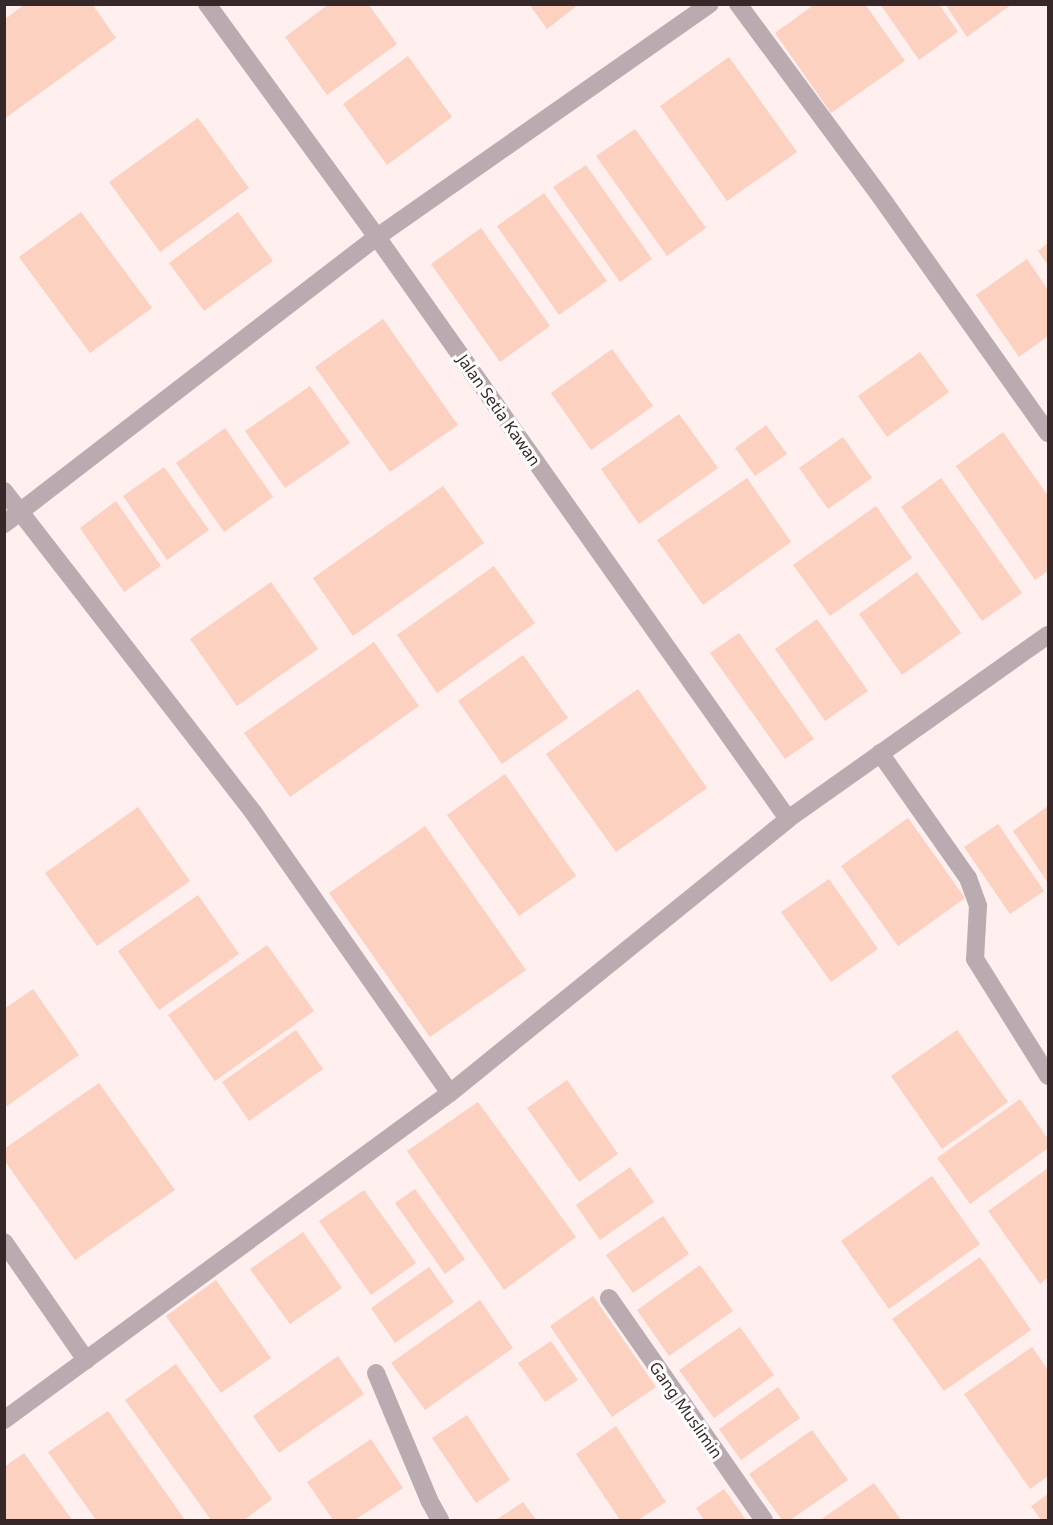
<!DOCTYPE html>
<style>
body{margin:0}
#map{position:relative;width:1053px;height:1525px;overflow:hidden;background:#ffefef;font-family:"Noto Sans",sans-serif}
div>[style]{position:absolute}
[style*='--x']{left:calc(var(--x)*1px);top:calc(var(--y)*1px);width:calc(var(--w)*1px);rotate:calc(var(--a)*1deg)}
.building>*{inset:0;background:#fcd1c0}
.minor>*{height:18px;margin:-9px;padding:0 9px;transform-origin:9px;border-radius:9px;background:#baabb1}
.tertiary>*{height:18px;margin:-9px;padding:0 9px;transform-origin:9px;border-radius:9px;background:#baabb1}
span{translate:-50% -50%;white-space:nowrap;text-align:center;line-height:1.15;-webkit-text-stroke:6px #fff;paint-order:stroke}
.street-label{font-size:16px;color:#362728}
.frame{position:absolute;inset:0;border:6px solid #362728;pointer-events:none}
</style>
<div id="map">
<div class="building">
<div style="clip-path:polygon(25px 4px,92px 4px,116px 38px,4px 119px,4px 20px)"></div>
<div style="clip-path:polygon(329px 4px,368px 4px,397px 44px,327px 95px,285px 37px)"></div>
<div style="clip-path:polygon(529px 4px,579px 4px,547px 29px)"></div>
<div style="clip-path:polygon(815px 4px,865px 4px,905px 61px,831px 113px,775px 33px)"></div>
<div style="clip-path:polygon(880px 4px,939px 4px,958px 32px,919px 60px)"></div>
<div style="clip-path:polygon(945px 4px,1012px 4px,967px 37px)"></div>
<div style="clip-path:polygon(408px 56px,452px 117px,387px 165px,343px 104px)"></div>
<div style="clip-path:polygon(729px 57px,797px 152px,727px 201px,660px 106px)"></div>
<div style="clip-path:polygon(198px 118px,249px 188px,160px 252px,109px 182px)"></div>
<div style="clip-path:polygon(635px 129px,706px 228px,667px 256px,596px 156px)"></div>
<div style="clip-path:polygon(586px 165px,652px 259px,620px 282px,553px 187px)"></div>
<div style="clip-path:polygon(544px 193px,607px 281px,559px 315px,497px 226px)"></div>
<div style="clip-path:polygon(81px 212px,152px 308px,90px 353px,19px 257px)"></div>
<div style="clip-path:polygon(238px 212px,273px 261px,204px 311px,169px 263px)"></div>
<div style="clip-path:polygon(481px 228px,550px 326px,500px 362px,431px 264px)"></div>
<div style="clip-path:polygon(1048px 243px,1048px 265px,1038px 251px)"></div>
<div style="clip-path:polygon(1027px 259px,1048px 290px,1048px 336px,1019px 357px,976px 295px)"></div>
<div style="clip-path:polygon(383px 319px,458px 425px,390px 472px,315px 367px)"></div>
<div style="clip-path:polygon(612px 349px,653px 406px,591px 450px,551px 393px)"></div>
<div style="clip-path:polygon(920px 352px,949px 392px,887px 437px,858px 396px)"></div>
<div style="clip-path:polygon(310px 386px,350px 443px,285px 488px,245px 431px)"></div>
<div style="clip-path:polygon(679px 414px,718px 468px,639px 524px,601px 469px)"></div>
<div style="clip-path:polygon(766px 425px,787px 454px,755px 476px,735px 448px)"></div>
<div style="clip-path:polygon(225px 428px,273px 497px,224px 532px,176px 463px)"></div>
<div style="clip-path:polygon(1003px 432px,1048px 496px,1048px 571px,1035px 580px,956px 466px)"></div>
<div style="clip-path:polygon(843px 437px,872px 478px,828px 509px,799px 468px)"></div>
<div style="clip-path:polygon(164px 467px,209px 530px,167px 560px,123px 496px)"></div>
<div style="clip-path:polygon(747px 478px,791px 542px,703px 605px,657px 540px)"></div>
<div style="clip-path:polygon(941px 478px,1022px 593px,982px 621px,901px 507px)"></div>
<div style="clip-path:polygon(443px 486px,484px 543px,353px 636px,313px 578px)"></div>
<div style="clip-path:polygon(116px 501px,161px 566px,124px 592px,80px 528px)"></div>
<div style="clip-path:polygon(876px 506px,912px 558px,830px 616px,793px 565px)"></div>
<div style="clip-path:polygon(494px 566px,535px 623px,437px 693px,397px 635px)"></div>
<div style="clip-path:polygon(917px 572px,961px 633px,902px 675px,859px 614px)"></div>
<div style="clip-path:polygon(271px 582px,318px 649px,237px 706px,190px 639px)"></div>
<div style="clip-path:polygon(817px 619px,868px 691px,825px 721px,775px 649px)"></div>
<div style="clip-path:polygon(739px 633px,814px 739px,785px 759px,710px 653px)"></div>
<div style="clip-path:polygon(374px 642px,419px 706px,290px 797px,244px 733px)"></div>
<div style="clip-path:polygon(523px 655px,568px 718px,502px 764px,458px 701px)"></div>
<div style="clip-path:polygon(638px 689px,707px 788px,616px 852px,546px 754px)"></div>
<div style="clip-path:polygon(505px 774px,576px 876px,519px 916px,447px 815px)"></div>
<div style="clip-path:polygon(1048px 806px,1048px 883px,1013px 831px)"></div>
<div style="clip-path:polygon(138px 807px,190px 881px,97px 946px,45px 873px)"></div>
<div style="clip-path:polygon(908px 818px,965px 898px,898px 946px,841px 866px)"></div>
<div style="clip-path:polygon(998px 824px,1044px 891px,1010px 914px,964px 847px)"></div>
<div style="clip-path:polygon(425px 826px,526px 970px,430px 1037px,329px 893px)"></div>
<div style="clip-path:polygon(829px 879px,878px 949px,831px 982px,781px 912px)"></div>
<div style="clip-path:polygon(198px 895px,239px 954px,159px 1010px,118px 951px)"></div>
<div style="clip-path:polygon(267px 945px,314px 1011px,215px 1081px,168px 1015px)"></div>
<div style="clip-path:polygon(33px 989px,79px 1055px,4px 1108px,4px 1009px)"></div>
<div style="clip-path:polygon(296px 1030px,323px 1069px,249px 1121px,222px 1082px)"></div>
<div style="clip-path:polygon(957px 1030px,1008px 1102px,942px 1149px,891px 1076px)"></div>
<div style="clip-path:polygon(567px 1080px,618px 1154px,579px 1182px,527px 1108px)"></div>
<div style="clip-path:polygon(99px 1083px,175px 1190px,75px 1260px,4px 1160px,4px 1149px)"></div>
<div style="clip-path:polygon(1020px 1099px,1048px 1139px,1048px 1148px,970px 1204px,937px 1158px)"></div>
<div style="clip-path:polygon(478px 1102px,576px 1237px,504px 1290px,407px 1151px)"></div>
<div style="clip-path:polygon(630px 1167px,654px 1202px,600px 1240px,576px 1205px)"></div>
<div style="clip-path:polygon(1048px 1168px,1048px 1277px,1040px 1284px,988px 1211px)"></div>
<div style="clip-path:polygon(932px 1176px,980px 1244px,889px 1309px,841px 1241px)"></div>
<div style="clip-path:polygon(415px 1189px,465px 1259px,445px 1274px,395px 1203px)"></div>
<div style="clip-path:polygon(364px 1190px,416px 1263px,371px 1295px,319px 1221px)"></div>
<div style="clip-path:polygon(663px 1216px,689px 1254px,633px 1293px,606px 1255px)"></div>
<div style="clip-path:polygon(303px 1232px,342px 1288px,290px 1324px,250px 1269px)"></div>
<div style="clip-path:polygon(980px 1257px,1031px 1330px,944px 1391px,892px 1319px)"></div>
<div style="clip-path:polygon(700px 1265px,733px 1311px,669px 1356px,637px 1310px)"></div>
<div style="clip-path:polygon(429px 1267px,454px 1302px,395px 1343px,371px 1308px)"></div>
<div style="clip-path:polygon(216px 1280px,271px 1358px,221px 1393px,166px 1316px)"></div>
<div style="clip-path:polygon(593px 1296px,656px 1387px,612px 1417px,550px 1326px)"></div>
<div style="clip-path:polygon(480px 1300px,513px 1348px,425px 1410px,391px 1363px)"></div>
<div style="clip-path:polygon(740px 1327px,774px 1375px,714px 1418px,679px 1370px)"></div>
<div style="clip-path:polygon(551px 1341px,578px 1380px,545px 1402px,518px 1363px)"></div>
<div style="clip-path:polygon(1032px 1347px,1048px 1370px,1048px 1476px,1030px 1489px,964px 1394px)"></div>
<div style="clip-path:polygon(338px 1356px,364px 1394px,279px 1453px,253px 1416px)"></div>
<div style="clip-path:polygon(176px 1364px,272px 1499px,244px 1520px,211px 1520px,125px 1400px)"></div>
<div style="clip-path:polygon(778px 1387px,800px 1418px,741px 1460px,719px 1429px)"></div>
<div style="clip-path:polygon(108px 1411px,185px 1520px,96px 1520px,48px 1452px)"></div>
<div style="clip-path:polygon(467px 1415px,510px 1480px,476px 1503px,432px 1438px)"></div>
<div style="clip-path:polygon(616px 1426px,666px 1502px,638px 1520px,620px 1520px,576px 1454px)"></div>
<div style="clip-path:polygon(812px 1430px,848px 1480px,790px 1520px,782px 1520px,749px 1474px)"></div>
<div style="clip-path:polygon(371px 1439px,403px 1488px,355px 1520px,333px 1520px,307px 1482px)"></div>
<div style="clip-path:polygon(24px 1453px,72px 1520px,4px 1520px,4px 1467px)"></div>
<div style="clip-path:polygon(874px 1483px,901px 1520px,820px 1520px)"></div>
<div style="clip-path:polygon(724px 1489px,746px 1520px,704px 1520px,696px 1508px)"></div>
<div style="clip-path:polygon(1048px 1494px,1048px 1520px,1041px 1520px,1031px 1506px)"></div>
<div style="clip-path:polygon(523px 1502px,536px 1520px,496px 1520px)"></div>
</div>
<div class="minor">
<div style="--x:207;--y:4;--w:288;--a:53.9"></div>
<div style="--x:377;--y:237;--w:712;--a:54.77"></div>
<div style="--x:738;--y:4;--w:247;--a:53.5"></div>
<div style="--x:885;--y:203;--w:282;--a:54.7"></div>
<div style="--x:4;--y:491;--w:406;--a:52.2"></div>
<div style="--x:253;--y:812;--w:343;--a:55"></div>
<div style="--x:880;--y:753;--w:153;--a:54.9"></div>
<div style="--x:968;--y:878;--w:30;--a:70"></div>
<div style="--x:978;--y:906;--w:53;--a:93.2"></div>
<div style="--x:975;--y:959;--w:138;--a:58"></div>
<div style="--x:4;--y:1242;--w:144;--a:55.2"></div>
<div style="--x:609;--y:1298;--w:271;--a:55.1"></div>
<div style="--x:376;--y:1373;--w:138;--a:67.3"></div>
<div style="--x:429;--y:1500;--w:23;--a:61"></div>
<div style="--x:4;--y:1420;--w:553;--a:-36.25"></div>
<div style="--x:450;--y:1093;--w:435;--a:-39"></div>
<div style="--x:788;--y:819;--w:319;--a:-35.3"></div>
</div>
<div class="tertiary">
<div style="--x:4;--y:524;--w:471;--a:-37.6"></div>
<div style="--x:377;--y:237;--w:406;--a:-35"></div>
</div>
<div class="street-label">
<span style="left:499px;top:410px;rotate:55deg">Jalan Setia Kawan</span>
<span style="left:686px;top:1410px;rotate:55deg">Gang Muslimin</span>
</div>
<div class="frame"></div>
</div>
